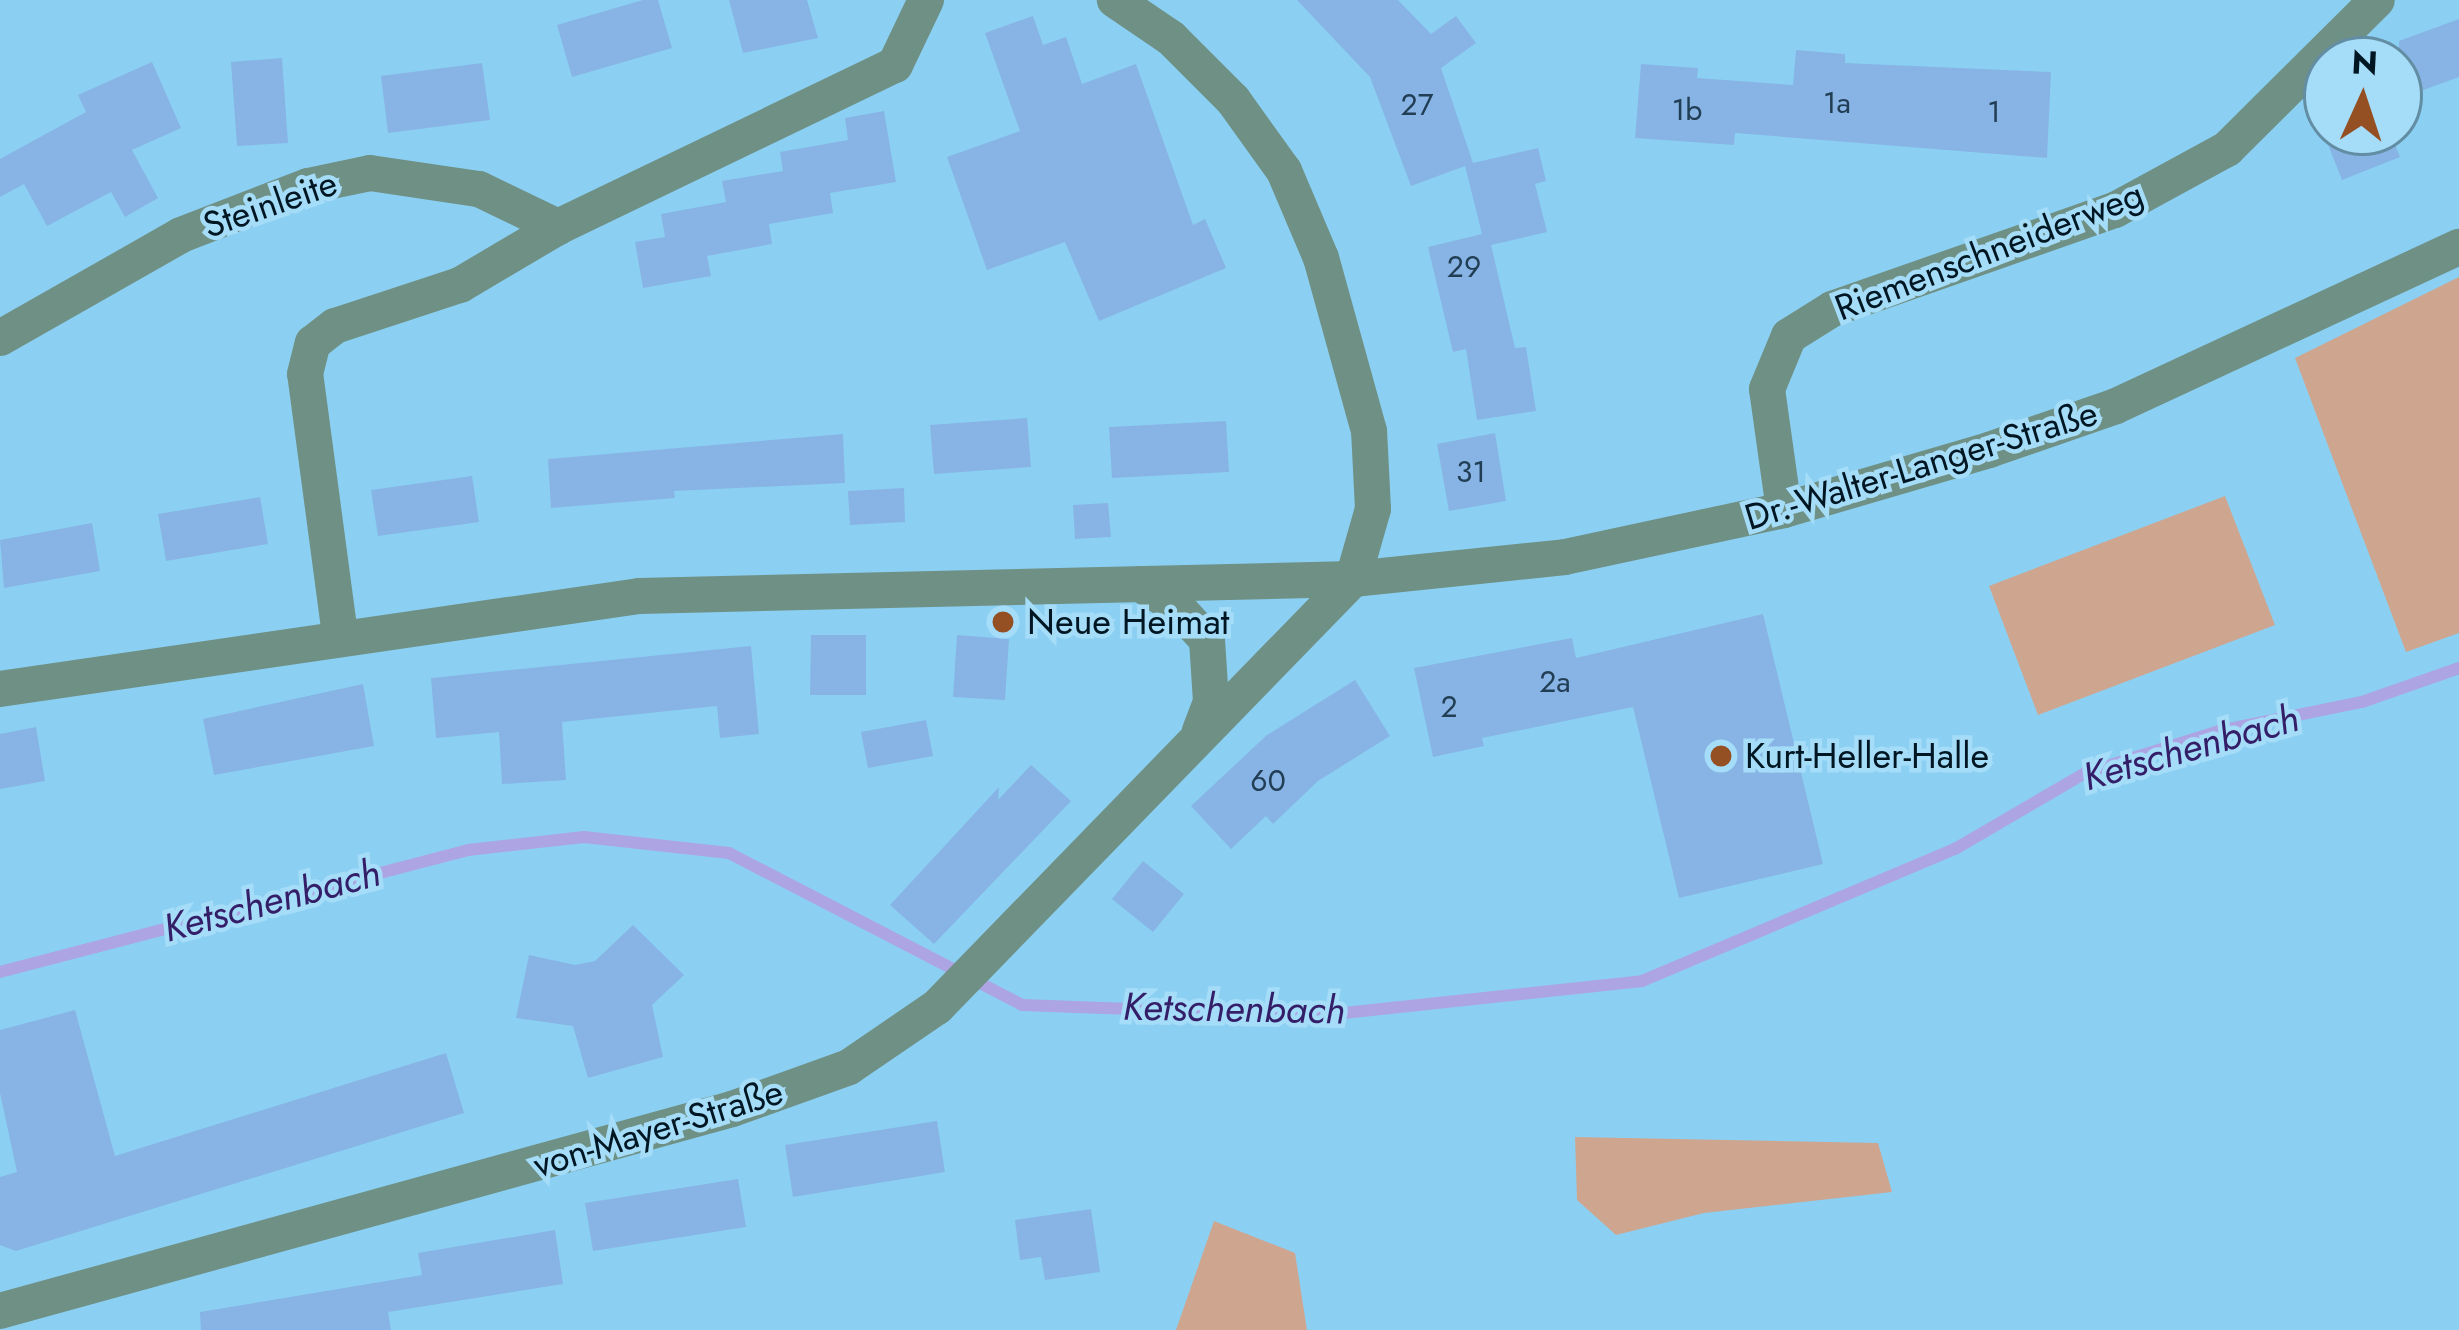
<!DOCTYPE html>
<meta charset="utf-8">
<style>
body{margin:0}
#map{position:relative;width:2459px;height:1330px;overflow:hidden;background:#8bd0f3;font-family:Jost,sans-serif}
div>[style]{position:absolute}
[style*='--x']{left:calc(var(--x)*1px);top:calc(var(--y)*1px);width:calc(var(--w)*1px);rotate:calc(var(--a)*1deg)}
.green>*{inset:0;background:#cea690}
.stream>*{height:12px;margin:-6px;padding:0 6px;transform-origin:6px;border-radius:6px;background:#ada4e4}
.building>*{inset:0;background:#87b4e5}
.minor>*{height:36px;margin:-18px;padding:0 18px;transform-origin:18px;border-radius:18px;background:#6f9084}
.dots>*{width:33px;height:33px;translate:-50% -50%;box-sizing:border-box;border:6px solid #a5dcf8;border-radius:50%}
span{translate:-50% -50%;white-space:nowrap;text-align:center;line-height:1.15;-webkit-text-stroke:9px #a5dcf8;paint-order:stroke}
.number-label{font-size:30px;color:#223e54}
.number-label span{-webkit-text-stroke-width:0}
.street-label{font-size:36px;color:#001723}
.poi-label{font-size:36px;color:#001723}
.left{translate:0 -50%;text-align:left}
.water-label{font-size:39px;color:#341e68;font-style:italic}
.north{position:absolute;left:2303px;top:36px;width:120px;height:120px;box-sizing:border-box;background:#a5dcf8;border:3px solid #638da3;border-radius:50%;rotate:3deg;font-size:33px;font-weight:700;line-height:48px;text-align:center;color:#001723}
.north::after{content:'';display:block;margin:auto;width:42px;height:54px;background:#945023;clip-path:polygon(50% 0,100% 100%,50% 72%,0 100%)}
</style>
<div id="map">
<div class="green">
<div style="clip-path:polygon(2459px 277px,2459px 633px,2406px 652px,2295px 358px)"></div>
<div style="clip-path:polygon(2225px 496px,2275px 625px,2038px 715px,1989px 586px)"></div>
<div style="clip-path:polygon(1575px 1137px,1878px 1143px,1892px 1192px,1704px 1213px,1616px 1235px,1577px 1200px)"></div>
<div style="clip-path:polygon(1214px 1221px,1295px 1253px,1307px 1330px,1176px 1330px)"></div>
</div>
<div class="stream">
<div style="--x:0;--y:972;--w:484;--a:-14.6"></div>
<div style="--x:468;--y:850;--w:117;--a:-6.4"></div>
<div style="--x:584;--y:837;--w:146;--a:6.3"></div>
<div style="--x:729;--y:853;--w:330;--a:27.4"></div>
<div style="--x:1022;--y:1005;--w:294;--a:2.1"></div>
<div style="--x:1316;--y:1016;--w:328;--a:-6.1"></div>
<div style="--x:1642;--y:981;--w:340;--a:-22.9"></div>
<div style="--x:1955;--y:849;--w:151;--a:-30.3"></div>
<div style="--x:2085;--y:773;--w:140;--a:-17.4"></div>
<div style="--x:2219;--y:731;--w:146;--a:-11.5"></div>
<div style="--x:2362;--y:702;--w:103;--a:-19.3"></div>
</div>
<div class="building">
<div style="clip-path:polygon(643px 0,658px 0,672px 48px,572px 77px,557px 25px)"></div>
<div style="clip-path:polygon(729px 0,807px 0,818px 38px,743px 53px)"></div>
<div style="clip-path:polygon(1297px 0,1398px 0,1431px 34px,1456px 16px,1476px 43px,1441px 68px,1473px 163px,1538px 148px,1546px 181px,1535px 184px,1547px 232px,1491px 245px,1515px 348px,1526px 347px,1536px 411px,1477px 420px,1466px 349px,1453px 352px,1428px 247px,1482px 234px,1465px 166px,1411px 186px,1370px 77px)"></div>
<div style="clip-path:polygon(1033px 16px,1043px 45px,1066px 37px,1082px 84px,1136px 64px,1193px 225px,1205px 219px,1226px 268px,1099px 321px,1065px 242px,987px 270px,947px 157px,1020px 131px,985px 33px)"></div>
<div style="clip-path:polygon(2459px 19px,2459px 77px,2399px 99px,2399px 41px)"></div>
<div style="clip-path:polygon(1796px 50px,1845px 54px,1845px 63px,2051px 72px,2047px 158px,1735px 133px,1734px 145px,1635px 138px,1641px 64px,1698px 68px,1697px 78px,1793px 85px)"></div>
<div style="clip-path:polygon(282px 58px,288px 143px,237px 146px,231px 62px)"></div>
<div style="clip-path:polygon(152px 62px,181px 128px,132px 150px,158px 198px,125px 217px,111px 192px,47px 226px,24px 184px,0 197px,0 159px,86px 112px,78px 95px)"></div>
<div style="clip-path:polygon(482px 63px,490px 120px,388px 133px,381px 76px)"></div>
<div style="clip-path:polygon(884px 111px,896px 182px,830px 193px,833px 213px,769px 224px,772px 244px,707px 256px,711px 276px,643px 288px,635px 242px,665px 237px,661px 214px,726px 202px,722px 181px,783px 171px,780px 152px,848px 140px,845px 118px)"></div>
<div style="clip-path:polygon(2323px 132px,2390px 132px,2400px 157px,2342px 180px)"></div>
<div style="clip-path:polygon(1027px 418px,1031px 467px,934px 474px,930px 425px)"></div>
<div style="clip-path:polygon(1226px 421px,1229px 472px,1112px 478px,1109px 427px)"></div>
<div style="clip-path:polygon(1495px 433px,1506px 501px,1449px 511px,1437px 444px)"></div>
<div style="clip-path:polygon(843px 434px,845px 483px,674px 491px,675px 498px,551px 508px,548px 459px)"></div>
<div style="clip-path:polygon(472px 476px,479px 522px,378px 536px,371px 490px)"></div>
<div style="clip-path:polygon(904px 488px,905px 522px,850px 525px,848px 491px)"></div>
<div style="clip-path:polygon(260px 497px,268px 544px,166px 561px,158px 514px)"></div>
<div style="clip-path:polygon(1108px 503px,1111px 537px,1075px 539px,1073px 505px)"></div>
<div style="clip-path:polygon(92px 523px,100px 571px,4px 588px,0 540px)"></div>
<div style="clip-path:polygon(1763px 614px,1823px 864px,1679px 898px,1633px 707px,1482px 738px,1484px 746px,1433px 757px,1414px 668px,1572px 638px,1576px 658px)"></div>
<div style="clip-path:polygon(811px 635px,866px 635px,866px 695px,810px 695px)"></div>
<div style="clip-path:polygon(957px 635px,1009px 639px,1005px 700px,953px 697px)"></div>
<div style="clip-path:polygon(751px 646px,759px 734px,720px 738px,717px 706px,562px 722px,566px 780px,502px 784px,499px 732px,436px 738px,431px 678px)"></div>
<div style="clip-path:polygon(1355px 680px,1390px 736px,1318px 781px,1273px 824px,1266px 816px,1231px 849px,1191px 806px,1267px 735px)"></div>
<div style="clip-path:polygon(363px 684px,374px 746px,214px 775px,203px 719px)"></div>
<div style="clip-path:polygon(926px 720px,933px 756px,868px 768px,861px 732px)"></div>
<div style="clip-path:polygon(36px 727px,45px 781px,0 789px,0 734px)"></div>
<div style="clip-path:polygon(1031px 765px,1071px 801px,934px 944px,890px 905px,999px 787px,998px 800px)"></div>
<div style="clip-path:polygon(1143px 861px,1184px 894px,1153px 932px,1112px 899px)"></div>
<div style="clip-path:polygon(633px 925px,684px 975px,652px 1005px,663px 1057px,588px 1078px,573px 1026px,516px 1018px,529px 955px,575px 965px,595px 961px)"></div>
<div style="clip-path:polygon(75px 1010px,115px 1156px,446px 1053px,464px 1113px,16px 1251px,0 1245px,0 1177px,17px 1172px,0 1093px,0 1030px)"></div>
<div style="clip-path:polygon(937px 1121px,945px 1172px,793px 1197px,785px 1145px)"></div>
<div style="clip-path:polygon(738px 1179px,746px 1227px,593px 1251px,585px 1203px)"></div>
<div style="clip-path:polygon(1091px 1209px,1100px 1272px,1045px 1280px,1041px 1257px,1020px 1260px,1015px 1220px)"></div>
<div style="clip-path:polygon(555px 1230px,563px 1284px,388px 1312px,391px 1330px,201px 1330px,200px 1312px,422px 1275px,418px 1253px)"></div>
</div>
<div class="minor">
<div style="--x:0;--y:338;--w:208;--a:-29.6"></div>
<div style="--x:181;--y:235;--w:136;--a:-21.1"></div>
<div style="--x:308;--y:186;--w:63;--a:-11.8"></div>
<div style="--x:370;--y:173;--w:110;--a:8.4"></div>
<div style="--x:479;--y:189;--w:88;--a:25.7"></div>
<div style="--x:1784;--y:510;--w:122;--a:-98"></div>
<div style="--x:1767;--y:389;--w:57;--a:-67.5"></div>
<div style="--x:1789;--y:336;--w:51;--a:-32.1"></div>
<div style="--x:1832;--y:309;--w:300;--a:-19.3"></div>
<div style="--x:2115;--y:210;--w:128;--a:-28.6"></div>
<div style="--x:2227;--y:149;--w:211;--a:-44.8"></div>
<div style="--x:1140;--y:584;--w:42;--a:31.4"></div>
<div style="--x:1176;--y:606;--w:46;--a:47.6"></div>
<div style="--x:1207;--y:640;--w:62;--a:86.3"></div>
<div style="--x:1211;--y:702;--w:31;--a:111"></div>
<div style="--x:340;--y:635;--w:263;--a:-97.6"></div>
<div style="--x:305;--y:374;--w:32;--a:-76"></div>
<div style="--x:313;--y:343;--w:28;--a:-38"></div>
<div style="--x:335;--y:326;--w:132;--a:-18.2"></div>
<div style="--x:460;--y:285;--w:114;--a:-30.6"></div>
<div style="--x:558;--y:227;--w:374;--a:-25.7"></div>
<div style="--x:895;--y:65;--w:72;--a:-64.5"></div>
<div style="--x:0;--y:689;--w:646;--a:-8.28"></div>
<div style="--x:639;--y:596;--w:714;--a:-1.36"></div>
<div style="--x:1353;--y:579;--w:213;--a:-5.9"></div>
<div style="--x:1565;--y:557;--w:224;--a:-12.1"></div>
<div style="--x:1784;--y:510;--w:214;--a:-16.3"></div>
<div style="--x:1989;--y:450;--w:134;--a:-19.1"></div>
<div style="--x:2116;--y:406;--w:378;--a:-24.9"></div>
<div style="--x:0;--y:1311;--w:759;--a:-15.43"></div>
<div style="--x:732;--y:1109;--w:124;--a:-19.7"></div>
<div style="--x:849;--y:1067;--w:107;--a:-34.3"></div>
<div style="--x:937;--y:1007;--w:597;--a:-45.81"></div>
<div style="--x:1353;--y:579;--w:73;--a:-74.1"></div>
<div style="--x:1373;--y:509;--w:78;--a:-92.9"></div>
<div style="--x:1369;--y:431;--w:180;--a:-105.5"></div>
<div style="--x:1321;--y:258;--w:95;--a:-113"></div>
<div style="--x:1284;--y:171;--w:87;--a:-125.7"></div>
<div style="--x:1233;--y:100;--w:88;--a:-135"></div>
<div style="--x:1171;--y:38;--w:68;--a:-145.8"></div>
</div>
<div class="dots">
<div style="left:1003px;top:622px;background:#945023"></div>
<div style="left:1721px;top:756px;background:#945023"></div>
</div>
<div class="number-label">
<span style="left:1837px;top:103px">1a</span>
<span style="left:1417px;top:105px">27</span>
<span style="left:1687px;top:110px">1b</span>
<span style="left:1994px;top:112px">1</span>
<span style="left:1464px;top:267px">29</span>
<span style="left:1471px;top:472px">31</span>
<span style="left:1555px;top:682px">2a</span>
<span style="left:1449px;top:707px">2</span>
<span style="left:1268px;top:781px">60</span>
</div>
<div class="street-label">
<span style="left:270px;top:204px;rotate:-19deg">Steinleite</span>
<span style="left:1989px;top:251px;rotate:-21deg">Riemenschneiderweg</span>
<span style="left:1921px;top:465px;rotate:-17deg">Dr.-Walter-Langer-Straße</span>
<span style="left:658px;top:1128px;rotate:-17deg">von-Mayer-Straße</span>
</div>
<div class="poi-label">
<span class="left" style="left:1027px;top:622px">Neue Heimat</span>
<span class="left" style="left:1745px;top:756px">Kurt-Heller-Halle</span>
</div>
<div class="water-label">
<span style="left:2191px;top:748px;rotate:-16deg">Ketschenbach</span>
<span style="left:272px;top:901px;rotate:-15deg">Ketschenbach</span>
<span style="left:1234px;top:1009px;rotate:1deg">Ketschenbach</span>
</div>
<div class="north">N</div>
</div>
